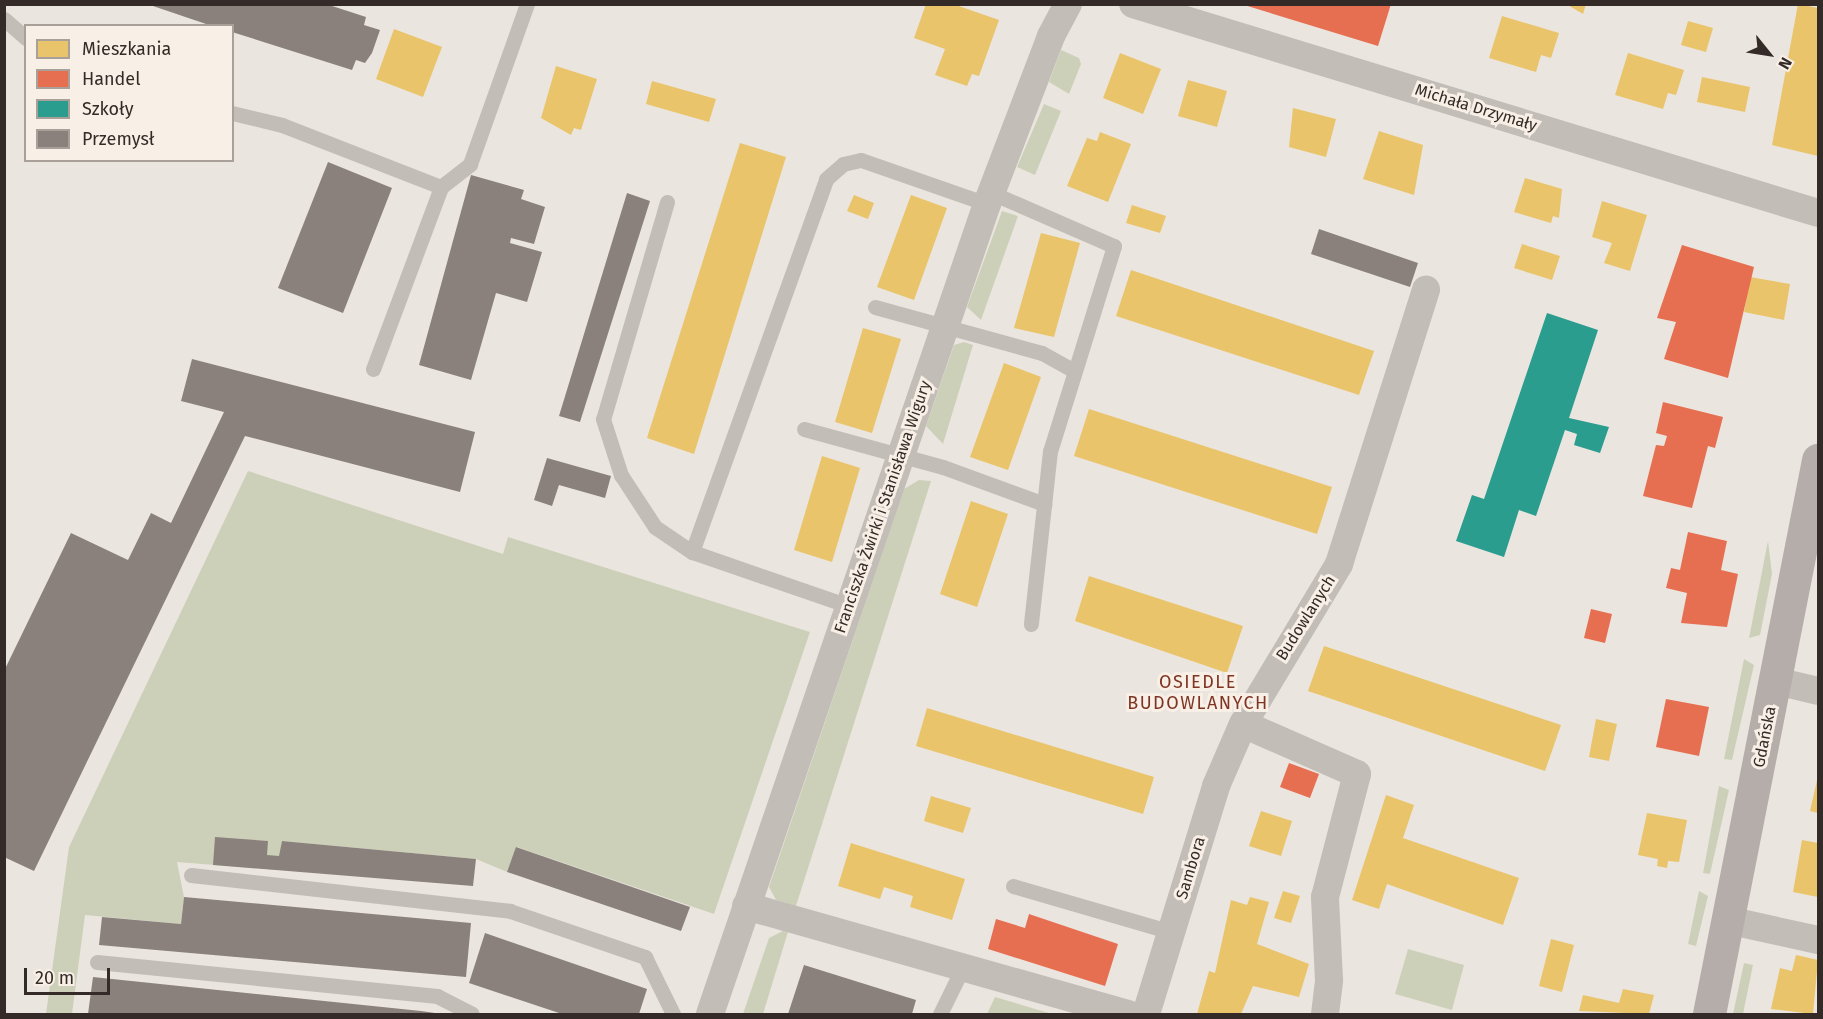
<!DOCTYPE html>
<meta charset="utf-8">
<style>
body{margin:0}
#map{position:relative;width:1823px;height:1019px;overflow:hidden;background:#ebe5df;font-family:"Fira Sans",sans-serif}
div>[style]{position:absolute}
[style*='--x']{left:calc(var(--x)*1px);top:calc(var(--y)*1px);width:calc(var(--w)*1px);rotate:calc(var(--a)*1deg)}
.green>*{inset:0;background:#cdd0b9}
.homes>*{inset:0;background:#e9c46a}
.shops>*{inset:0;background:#e76f51}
.schools>*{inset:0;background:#2a9d8f}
.industry>*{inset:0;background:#8a817c}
.service>*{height:15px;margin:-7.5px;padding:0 7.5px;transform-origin:7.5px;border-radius:7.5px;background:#c3bdb8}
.minor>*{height:28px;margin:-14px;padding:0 14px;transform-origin:14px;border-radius:14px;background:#c3bdb8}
.secondary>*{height:33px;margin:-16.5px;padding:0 16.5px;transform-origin:16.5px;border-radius:16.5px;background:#b4ada9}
span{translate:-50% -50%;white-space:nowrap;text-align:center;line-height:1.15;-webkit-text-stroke:6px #f8efe6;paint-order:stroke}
.street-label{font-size:16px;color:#342a27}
.neighbourhood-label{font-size:18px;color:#7f3523;letter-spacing:1.5px}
.frame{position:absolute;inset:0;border:6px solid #342a27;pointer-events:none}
.legend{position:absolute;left:24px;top:24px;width:210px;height:138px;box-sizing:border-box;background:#f8efe6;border:2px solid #aaa09a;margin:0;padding:8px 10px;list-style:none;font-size:18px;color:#342a27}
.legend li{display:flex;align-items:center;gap:12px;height:30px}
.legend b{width:30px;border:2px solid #aaa09a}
.north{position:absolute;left:1739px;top:24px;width:60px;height:60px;-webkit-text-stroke:4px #f8efe6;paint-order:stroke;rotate:120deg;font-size:16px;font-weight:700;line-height:24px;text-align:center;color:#342a27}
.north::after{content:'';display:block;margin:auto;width:21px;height:27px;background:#342a27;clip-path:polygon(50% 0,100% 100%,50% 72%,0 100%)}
.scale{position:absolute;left:24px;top:968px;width:86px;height:27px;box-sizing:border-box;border:3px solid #342a27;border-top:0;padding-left:8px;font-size:18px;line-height:21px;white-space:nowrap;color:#342a27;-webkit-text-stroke:4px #f8efe6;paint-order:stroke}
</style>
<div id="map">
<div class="green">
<div style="clip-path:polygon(1061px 50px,1079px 58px,1081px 64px,1069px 94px,1049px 82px)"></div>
<div style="clip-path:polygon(1044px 104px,1061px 111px,1035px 175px,1017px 167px)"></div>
<div style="clip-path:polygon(1002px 211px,1018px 216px,981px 320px,967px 307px)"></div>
<div style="clip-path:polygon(964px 342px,973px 345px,943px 444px,926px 426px,954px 345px)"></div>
<div style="clip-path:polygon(248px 471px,503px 554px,508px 537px,810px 632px,714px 914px,517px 847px,507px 872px,476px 859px,282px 841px,278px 870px,177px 862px,184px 897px,181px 924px,85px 915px,72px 1014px,46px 1014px,69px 847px)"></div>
<div style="clip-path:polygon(919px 480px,931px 481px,796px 906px,776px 900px,769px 887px,904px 489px)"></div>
<div style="clip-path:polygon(1768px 541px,1772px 574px,1760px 635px,1749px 638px)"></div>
<div style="clip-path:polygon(1744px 659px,1754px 665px,1732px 760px,1724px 759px)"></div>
<div style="clip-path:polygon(1719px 786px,1729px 790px,1710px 874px,1703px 873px)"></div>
<div style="clip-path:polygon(1699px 891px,1708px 896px,1696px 946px,1688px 944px)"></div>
<div style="clip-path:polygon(783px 931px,788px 932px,763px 1014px,743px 1014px,769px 938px)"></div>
<div style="clip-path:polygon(1408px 949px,1464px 965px,1452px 1010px,1395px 994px)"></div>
<div style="clip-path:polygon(1744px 963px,1753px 965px,1743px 1014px,1733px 1014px)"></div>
<div style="clip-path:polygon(995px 997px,1052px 1014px,987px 1014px)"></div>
</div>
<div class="homes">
<div style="clip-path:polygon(926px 4px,953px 4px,999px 20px,979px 76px,972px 74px,967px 86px,935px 75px,945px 49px,914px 38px)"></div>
<div style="clip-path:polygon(1566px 4px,1586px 4px,1583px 14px)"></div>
<div style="clip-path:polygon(1798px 4px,1818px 8px,1818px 156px,1772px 145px)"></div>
<div style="clip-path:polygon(1502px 16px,1559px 33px,1551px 58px,1541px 55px,1536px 72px,1489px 58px)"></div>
<div style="clip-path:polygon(1688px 21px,1713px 28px,1706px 52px,1681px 45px)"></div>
<div style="clip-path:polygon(394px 29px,442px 47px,423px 97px,376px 79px)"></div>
<div style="clip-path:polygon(1120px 53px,1161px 69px,1143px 114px,1103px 98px)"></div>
<div style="clip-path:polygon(1628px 53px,1684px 70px,1676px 95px,1668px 93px,1663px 109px,1615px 95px)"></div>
<div style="clip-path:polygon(556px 66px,597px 79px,581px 130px,574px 128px,571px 135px,541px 118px)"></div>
<div style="clip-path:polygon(1702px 77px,1750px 87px,1745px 112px,1697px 102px)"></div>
<div style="clip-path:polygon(1188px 80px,1227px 91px,1217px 127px,1178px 116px)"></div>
<div style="clip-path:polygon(652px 81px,716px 99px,709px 122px,646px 104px)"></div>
<div style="clip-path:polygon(1293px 108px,1336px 119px,1326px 157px,1289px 147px)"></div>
<div style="clip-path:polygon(1379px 131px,1423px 145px,1414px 195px,1363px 179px)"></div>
<div style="clip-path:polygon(1100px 132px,1131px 144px,1108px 202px,1067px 186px,1087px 138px,1097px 141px)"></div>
<div style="clip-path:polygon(740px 143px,786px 157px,694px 454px,647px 438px)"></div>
<div style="clip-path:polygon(1525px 178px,1562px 189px,1559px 218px,1553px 216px,1551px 223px,1514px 212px)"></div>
<div style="clip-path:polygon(854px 195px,874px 203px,868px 219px,847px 211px)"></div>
<div style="clip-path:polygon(911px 195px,947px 208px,914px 300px,877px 287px)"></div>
<div style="clip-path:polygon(1602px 201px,1647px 215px,1630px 271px,1604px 263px,1612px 243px,1592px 237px)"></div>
<div style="clip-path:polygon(1132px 205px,1166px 216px,1160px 233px,1126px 223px)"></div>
<div style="clip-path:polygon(1041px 233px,1080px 243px,1054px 337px,1014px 328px)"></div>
<div style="clip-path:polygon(1522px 244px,1560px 256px,1552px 280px,1514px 268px)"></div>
<div style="clip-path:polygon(1131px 270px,1374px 351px,1359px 395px,1116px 316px)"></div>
<div style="clip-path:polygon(1750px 277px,1790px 284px,1784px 320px,1744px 312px)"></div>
<div style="clip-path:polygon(863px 328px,901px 339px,872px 433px,835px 422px)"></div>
<div style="clip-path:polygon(1004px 363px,1041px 377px,1008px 470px,970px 457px)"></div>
<div style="clip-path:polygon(1089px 409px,1332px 487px,1317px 534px,1074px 456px)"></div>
<div style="clip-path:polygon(822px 456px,860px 468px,832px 562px,794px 550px)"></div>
<div style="clip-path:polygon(971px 501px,1008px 514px,977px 607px,940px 594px)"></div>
<div style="clip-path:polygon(1089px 576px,1243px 626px,1227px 673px,1075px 621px)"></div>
<div style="clip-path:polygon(1324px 646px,1561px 725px,1545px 771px,1308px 691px)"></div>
<div style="clip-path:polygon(927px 708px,1154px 777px,1143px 814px,916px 746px)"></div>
<div style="clip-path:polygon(1596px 719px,1617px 724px,1609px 761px,1589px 757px)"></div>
<div style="clip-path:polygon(1818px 776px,1818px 813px,1810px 811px)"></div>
<div style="clip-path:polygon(1386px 795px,1414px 805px,1403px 838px,1519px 878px,1503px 925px,1387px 884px,1379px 909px,1352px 900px)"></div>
<div style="clip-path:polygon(931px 796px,971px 808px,963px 833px,924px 821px)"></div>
<div style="clip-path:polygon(1261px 811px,1292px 821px,1281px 856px,1249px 846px)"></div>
<div style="clip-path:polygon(1647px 813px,1687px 820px,1679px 862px,1668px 861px,1667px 868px,1657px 866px,1658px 859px,1638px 855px)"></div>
<div style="clip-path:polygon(1802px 840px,1818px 843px,1818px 897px,1793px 892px)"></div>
<div style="clip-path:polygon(851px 843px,965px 879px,952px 920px,910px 907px,913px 896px,884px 887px,880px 899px,838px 886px)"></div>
<div style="clip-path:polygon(1283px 891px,1300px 896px,1291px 923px,1274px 918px)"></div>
<div style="clip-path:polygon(1250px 897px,1269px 902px,1257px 944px,1309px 964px,1299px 997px,1253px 986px,1241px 1014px,1197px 1014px,1209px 971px,1215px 973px,1231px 900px,1247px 905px)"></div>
<div style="clip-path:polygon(1551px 939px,1574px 945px,1562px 992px,1539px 986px)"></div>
<div style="clip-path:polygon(1796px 955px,1818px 960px,1813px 1014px,1771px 1009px,1780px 968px,1792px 971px)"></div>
<div style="clip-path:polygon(1623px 989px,1654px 995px,1649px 1014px,1579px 1011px,1583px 995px,1619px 1003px)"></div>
</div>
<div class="shops">
<div style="clip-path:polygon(1241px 4px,1391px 4px,1378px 46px)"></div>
<div style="clip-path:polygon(1682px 245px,1754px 267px,1728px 378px,1664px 359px,1676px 322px,1657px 318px)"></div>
<div style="clip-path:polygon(1663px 402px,1723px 417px,1715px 448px,1708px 446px,1692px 508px,1643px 496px,1656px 445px,1664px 446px,1667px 436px,1656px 433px)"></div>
<div style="clip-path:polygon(1688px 532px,1727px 541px,1721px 570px,1738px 574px,1727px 627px,1681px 623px,1687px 593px,1666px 588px,1671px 568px,1680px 570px)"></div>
<div style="clip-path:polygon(1591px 609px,1612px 614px,1605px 643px,1584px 638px)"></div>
<div style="clip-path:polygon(1666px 699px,1709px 707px,1699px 756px,1656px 747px)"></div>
<div style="clip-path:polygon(1289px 763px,1319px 774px,1310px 798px,1280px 787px)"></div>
<div style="clip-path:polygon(1029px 914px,1118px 944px,1105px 986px,988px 949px,996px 919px,1025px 928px)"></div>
</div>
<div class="schools">
<div style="clip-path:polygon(1547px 313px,1598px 330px,1569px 418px,1609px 427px,1600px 453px,1574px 445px,1577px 434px,1565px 430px,1536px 516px,1519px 510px,1504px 557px,1456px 541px,1472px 495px,1484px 499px)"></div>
</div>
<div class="industry">
<div style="clip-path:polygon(147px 4px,326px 4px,366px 17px,364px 25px,380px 30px,372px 53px,365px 63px,356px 60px,352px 70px,232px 32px,232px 26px,212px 26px)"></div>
<div style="clip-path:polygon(328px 162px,392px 188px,343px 313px,278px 288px)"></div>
<div style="clip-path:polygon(471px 175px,524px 190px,521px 199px,545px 207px,534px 244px,511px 238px,510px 243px,542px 252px,527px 302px,496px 293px,471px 380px,419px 365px)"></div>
<div style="clip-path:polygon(627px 193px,650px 201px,580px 422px,559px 416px)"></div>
<div style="clip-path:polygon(1319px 229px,1418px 263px,1410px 287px,1311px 254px)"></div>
<div style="clip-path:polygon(192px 359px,475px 432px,460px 492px,245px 436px,34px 871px,4px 857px,4px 671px,71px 533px,128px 560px,151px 513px,171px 523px,224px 412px,181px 401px)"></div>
<div style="clip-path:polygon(547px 458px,611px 476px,605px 498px,559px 485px,552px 506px,534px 500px)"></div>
<div style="clip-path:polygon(215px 837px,268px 841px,267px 855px,279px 856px,282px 841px,476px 859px,473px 886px,213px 865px)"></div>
<div style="clip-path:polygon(516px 847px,690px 907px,681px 931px,507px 872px)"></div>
<div style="clip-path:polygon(184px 897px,471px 923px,466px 977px,99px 945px,102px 917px,181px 924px)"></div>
<div style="clip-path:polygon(485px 933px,647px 989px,639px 1014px,562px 1014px,469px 983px)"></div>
<div style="clip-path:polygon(804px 965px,916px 1000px,912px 1014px,788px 1014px)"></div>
<div style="clip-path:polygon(93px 977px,421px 1011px,442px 1014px,88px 1014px)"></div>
</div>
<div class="service">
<div style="--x:4;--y:19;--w:29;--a:41"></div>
<div style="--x:232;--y:113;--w:51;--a:13.5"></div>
<div style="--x:282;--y:125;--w:171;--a:21.3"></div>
<div style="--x:992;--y:193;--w:133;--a:23.5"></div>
<div style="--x:1114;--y:246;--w:215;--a:107.3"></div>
<div style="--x:1050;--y:451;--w:174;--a:96.3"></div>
<div style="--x:667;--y:202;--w:226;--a:106.4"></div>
<div style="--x:603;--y:419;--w:59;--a:72.2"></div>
<div style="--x:621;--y:475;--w:62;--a:56.8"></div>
<div style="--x:655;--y:527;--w:45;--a:34"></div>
<div style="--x:875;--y:307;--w:173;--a:15.4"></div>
<div style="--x:1042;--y:353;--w:37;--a:29"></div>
<div style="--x:373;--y:369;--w:194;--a:-69.5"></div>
<div style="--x:441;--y:187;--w:37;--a:-38"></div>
<div style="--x:470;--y:164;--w:170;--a:-70.4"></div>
<div style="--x:804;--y:429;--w:144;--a:15.3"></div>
<div style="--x:943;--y:467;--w:108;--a:20.1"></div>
<div style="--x:849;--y:606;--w:166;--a:-161"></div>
<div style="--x:692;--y:552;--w:396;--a:-70.2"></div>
<div style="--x:826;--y:179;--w:23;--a:-41"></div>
<div style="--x:843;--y:164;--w:18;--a:-13"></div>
<div style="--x:861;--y:160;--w:133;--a:19.2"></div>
<div style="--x:191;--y:875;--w:321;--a:6.4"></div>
<div style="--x:510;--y:911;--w:143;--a:18.8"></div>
<div style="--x:645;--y:957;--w:64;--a:63.8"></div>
<div style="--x:1013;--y:886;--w:165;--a:16.2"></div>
<div style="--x:97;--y:962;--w:342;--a:5.7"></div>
<div style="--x:437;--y:996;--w:39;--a:27"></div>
<div style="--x:940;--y:1014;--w:50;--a:-63.9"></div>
</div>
<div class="minor">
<div style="--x:1133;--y:4;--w:716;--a:16.97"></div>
<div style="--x:1776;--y:681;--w:43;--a:13.4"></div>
<div style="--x:746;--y:906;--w:397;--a:15.8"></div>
<div style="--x:1727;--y:920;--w:93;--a:12.4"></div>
<div style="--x:710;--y:1014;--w:856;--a:-71.12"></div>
<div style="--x:987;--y:204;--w:180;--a:-69.1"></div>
<div style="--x:1051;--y:36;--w:36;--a:-62"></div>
<div style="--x:1146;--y:1014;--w:239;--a:-72.9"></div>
<div style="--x:1216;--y:786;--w:68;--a:-66.5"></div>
<div style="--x:1325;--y:1014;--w:34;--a:-83"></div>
<div style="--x:1329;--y:980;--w:83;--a:-92.8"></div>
<div style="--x:1325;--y:897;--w:127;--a:-75.4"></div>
<div style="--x:1357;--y:774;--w:124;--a:-156.3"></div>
<div style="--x:1243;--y:724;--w:187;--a:-59"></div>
<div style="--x:1339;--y:564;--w:288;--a:-72.4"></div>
</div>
<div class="secondary">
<div style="--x:1709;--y:1014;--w:565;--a:-78.87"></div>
</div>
<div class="street-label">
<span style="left:1476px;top:108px;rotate:17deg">Michała Drzymały</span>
<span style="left:883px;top:507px;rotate:-71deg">Franciszka Żwirki i Stanisława Wigury</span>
<span style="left:1306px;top:618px;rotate:-58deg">Budowlanych</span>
<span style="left:1765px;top:737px;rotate:-79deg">Gdańska</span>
<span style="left:1191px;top:868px;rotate:-73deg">Sambora</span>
</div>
<div class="neighbourhood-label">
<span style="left:1198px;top:693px">OSIEDLE<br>BUDOWLANYCH</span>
</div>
<div class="frame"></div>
<ul class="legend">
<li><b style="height:16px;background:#e9c46a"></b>Mieszkania</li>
<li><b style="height:16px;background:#e76f51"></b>Handel</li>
<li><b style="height:16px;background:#2a9d8f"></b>Szkoły</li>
<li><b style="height:16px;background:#8a817c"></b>Przemysł</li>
</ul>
<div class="north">N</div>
<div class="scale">20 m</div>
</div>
